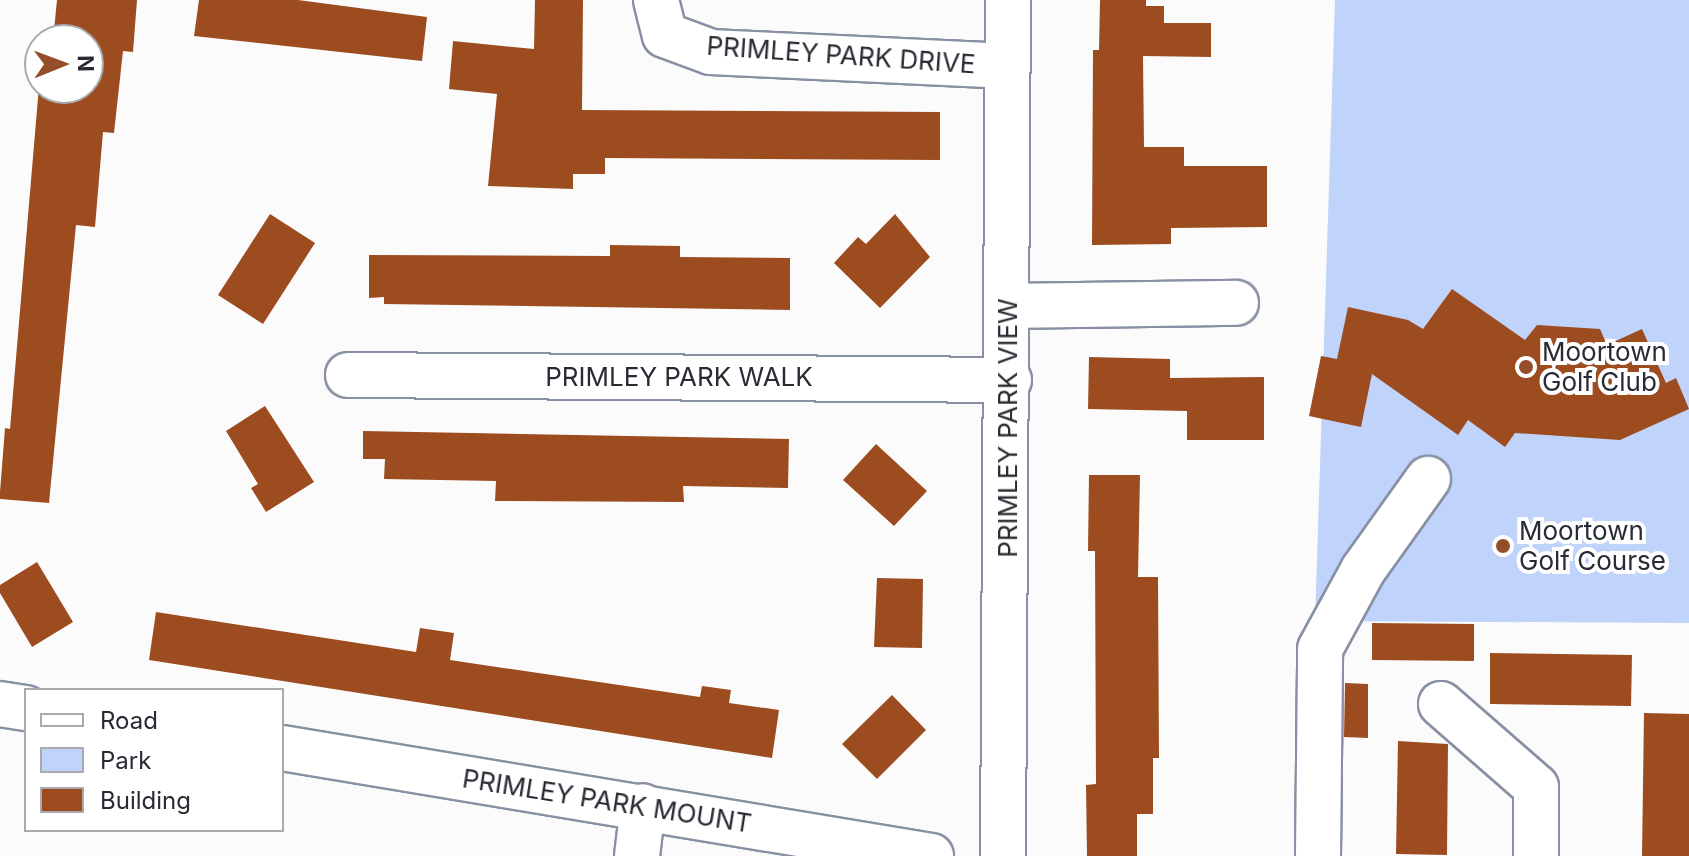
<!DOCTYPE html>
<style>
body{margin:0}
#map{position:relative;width:1689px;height:856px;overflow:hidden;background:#fbfbfb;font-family:Inter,sans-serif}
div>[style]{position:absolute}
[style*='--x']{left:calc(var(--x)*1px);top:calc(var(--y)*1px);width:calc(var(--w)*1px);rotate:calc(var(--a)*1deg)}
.green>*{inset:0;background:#c0d3fa}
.building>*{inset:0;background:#9c4c1f}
.roads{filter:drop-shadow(2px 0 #8891a4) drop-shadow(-2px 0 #8891a4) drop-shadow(0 2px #8891a4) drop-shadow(0 -2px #8891a4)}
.minor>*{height:44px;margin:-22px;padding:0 22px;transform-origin:22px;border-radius:22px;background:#fff}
.dots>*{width:22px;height:22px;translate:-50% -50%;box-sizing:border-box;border:4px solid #fff;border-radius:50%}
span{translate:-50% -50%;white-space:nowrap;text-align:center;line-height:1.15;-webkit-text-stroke:8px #fff;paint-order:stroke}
.street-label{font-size:26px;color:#282b33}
.poi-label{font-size:26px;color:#282b33}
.left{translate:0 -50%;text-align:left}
.legend{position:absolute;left:24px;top:688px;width:260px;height:144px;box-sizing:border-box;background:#fff;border:2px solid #a9aaad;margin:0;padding:10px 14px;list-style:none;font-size:24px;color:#282b33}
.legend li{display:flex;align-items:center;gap:16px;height:40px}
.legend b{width:40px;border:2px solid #a9aaad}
.north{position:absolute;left:24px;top:24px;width:80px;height:80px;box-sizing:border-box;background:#fff;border:2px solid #a9aaad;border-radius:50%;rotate:89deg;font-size:22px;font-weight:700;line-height:32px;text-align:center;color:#282b33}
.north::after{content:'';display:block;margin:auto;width:28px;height:36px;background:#954e29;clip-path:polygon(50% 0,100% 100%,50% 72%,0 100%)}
</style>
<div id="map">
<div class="green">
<div style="clip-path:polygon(1335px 0,1689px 0,1689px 623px,1315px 621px)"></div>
</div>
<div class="building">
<div style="clip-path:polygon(57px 0,137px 0,133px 52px,123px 51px,114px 133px,103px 132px,95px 227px,76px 225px,49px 503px,0 499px,0 492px,5px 428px,10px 429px,39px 86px,88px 88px,88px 40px,53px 40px)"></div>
<div style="clip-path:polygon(199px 0,298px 0,427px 17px,422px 61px,194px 36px)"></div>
<div style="clip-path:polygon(535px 0,583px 0,582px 110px,940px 112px,940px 160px,605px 158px,605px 174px,573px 174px,573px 189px,488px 186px,497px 94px,449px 89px,453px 41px,534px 49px)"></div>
<div style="clip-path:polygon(1100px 0,1146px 0,1146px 6px,1164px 6px,1164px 23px,1211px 23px,1211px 57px,1143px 56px,1144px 147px,1184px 147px,1184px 166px,1267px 166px,1267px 227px,1171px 228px,1171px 244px,1092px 245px,1093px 50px,1099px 50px)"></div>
<div style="clip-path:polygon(270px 214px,315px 243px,263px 324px,218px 295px)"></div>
<div style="clip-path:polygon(895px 214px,930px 257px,880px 308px,834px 263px,858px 237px,866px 244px)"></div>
<div style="clip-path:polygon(610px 245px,680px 246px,680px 257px,790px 258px,790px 310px,384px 304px,384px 297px,369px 298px,369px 255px,610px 256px)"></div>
<div style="clip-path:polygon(1452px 289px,1525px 340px,1537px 325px,1600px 329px,1607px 345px,1642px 329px,1666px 383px,1676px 378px,1689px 409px,1620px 440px,1515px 433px,1505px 447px,1468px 420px,1458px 435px,1372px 374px,1361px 427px,1309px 416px,1321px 356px,1337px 359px,1348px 307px,1408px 320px,1423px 329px)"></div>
<div style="clip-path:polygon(1089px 357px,1170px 359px,1170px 378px,1264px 377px,1264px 440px,1187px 440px,1187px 411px,1088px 409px)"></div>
<div style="clip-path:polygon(265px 406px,314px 482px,266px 512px,251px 488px,258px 484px,226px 431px)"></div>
<div style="clip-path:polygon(363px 431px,789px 439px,788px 488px,683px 486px,684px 502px,495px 501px,496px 481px,384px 479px,385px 459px,363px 459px)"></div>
<div style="clip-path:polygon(876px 444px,927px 491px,894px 526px,843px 480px)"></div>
<div style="clip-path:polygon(1089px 475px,1140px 475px,1138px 577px,1158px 577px,1159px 758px,1153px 758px,1153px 814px,1137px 814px,1137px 856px,1087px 856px,1086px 785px,1096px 784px,1095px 551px,1088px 551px)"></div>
<div style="clip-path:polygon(37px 562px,73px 622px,32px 647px,0 593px,0 585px)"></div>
<div style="clip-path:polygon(877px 578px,923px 579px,922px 648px,874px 647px)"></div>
<div style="clip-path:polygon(156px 612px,416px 652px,420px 628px,454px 633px,450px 660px,700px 697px,702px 686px,731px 690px,729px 703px,779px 710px,772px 758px,149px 660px)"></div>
<div style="clip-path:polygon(1372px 623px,1474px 624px,1474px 661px,1372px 660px)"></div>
<div style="clip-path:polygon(1490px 653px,1632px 655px,1631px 706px,1490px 704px)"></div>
<div style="clip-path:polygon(1345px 683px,1368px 684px,1368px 738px,1344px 737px)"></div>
<div style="clip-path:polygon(892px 695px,926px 730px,877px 779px,842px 744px)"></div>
<div style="clip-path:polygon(1644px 713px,1689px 714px,1689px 856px,1642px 856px)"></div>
<div style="clip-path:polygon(1398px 741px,1448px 744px,1447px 855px,1396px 854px)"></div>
</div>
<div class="roads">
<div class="minor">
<div style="--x:656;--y:0;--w:36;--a:76"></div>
<div style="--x:665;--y:35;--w:49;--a:20.3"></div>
<div style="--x:711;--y:52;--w:297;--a:2.7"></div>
<div style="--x:1009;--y:306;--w:227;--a:-0.8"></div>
<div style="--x:348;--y:375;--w:661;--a:0.43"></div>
<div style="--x:0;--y:704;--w:26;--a:9"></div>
<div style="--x:1441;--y:704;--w:126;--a:41.1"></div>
<div style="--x:1536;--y:787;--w:69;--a:90"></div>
<div style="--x:282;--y:748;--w:658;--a:9.45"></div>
<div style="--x:637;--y:856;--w:50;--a:-83.2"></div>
<div style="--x:1003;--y:856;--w:856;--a:-89.67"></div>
<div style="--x:1318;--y:856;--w:207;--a:-89.4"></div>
<div style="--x:1320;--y:649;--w:90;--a:-61.4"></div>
<div style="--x:1363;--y:570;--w:112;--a:-54.5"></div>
</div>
</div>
<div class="dots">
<div style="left:1526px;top:367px;background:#954e29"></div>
<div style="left:1503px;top:546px;background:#954e29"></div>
</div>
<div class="street-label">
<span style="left:841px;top:55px;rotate:4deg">PRIMLEY PARK DRIVE</span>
<span style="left:679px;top:377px">PRIMLEY PARK WALK</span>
<span style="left:1008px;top:428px;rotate:-90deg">PRIMLEY PARK VIEW</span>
<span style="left:607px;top:801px;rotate:9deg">PRIMLEY PARK MOUNT</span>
</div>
<div class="poi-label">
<span class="left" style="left:1542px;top:367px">Moortown<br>Golf Club</span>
<span class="left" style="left:1519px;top:546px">Moortown<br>Golf Course</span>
</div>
<ul class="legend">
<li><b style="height:10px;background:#fff"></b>Road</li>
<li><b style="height:22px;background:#c0d3fa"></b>Park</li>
<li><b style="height:22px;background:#9c4c1f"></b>Building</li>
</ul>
<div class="north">N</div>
</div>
